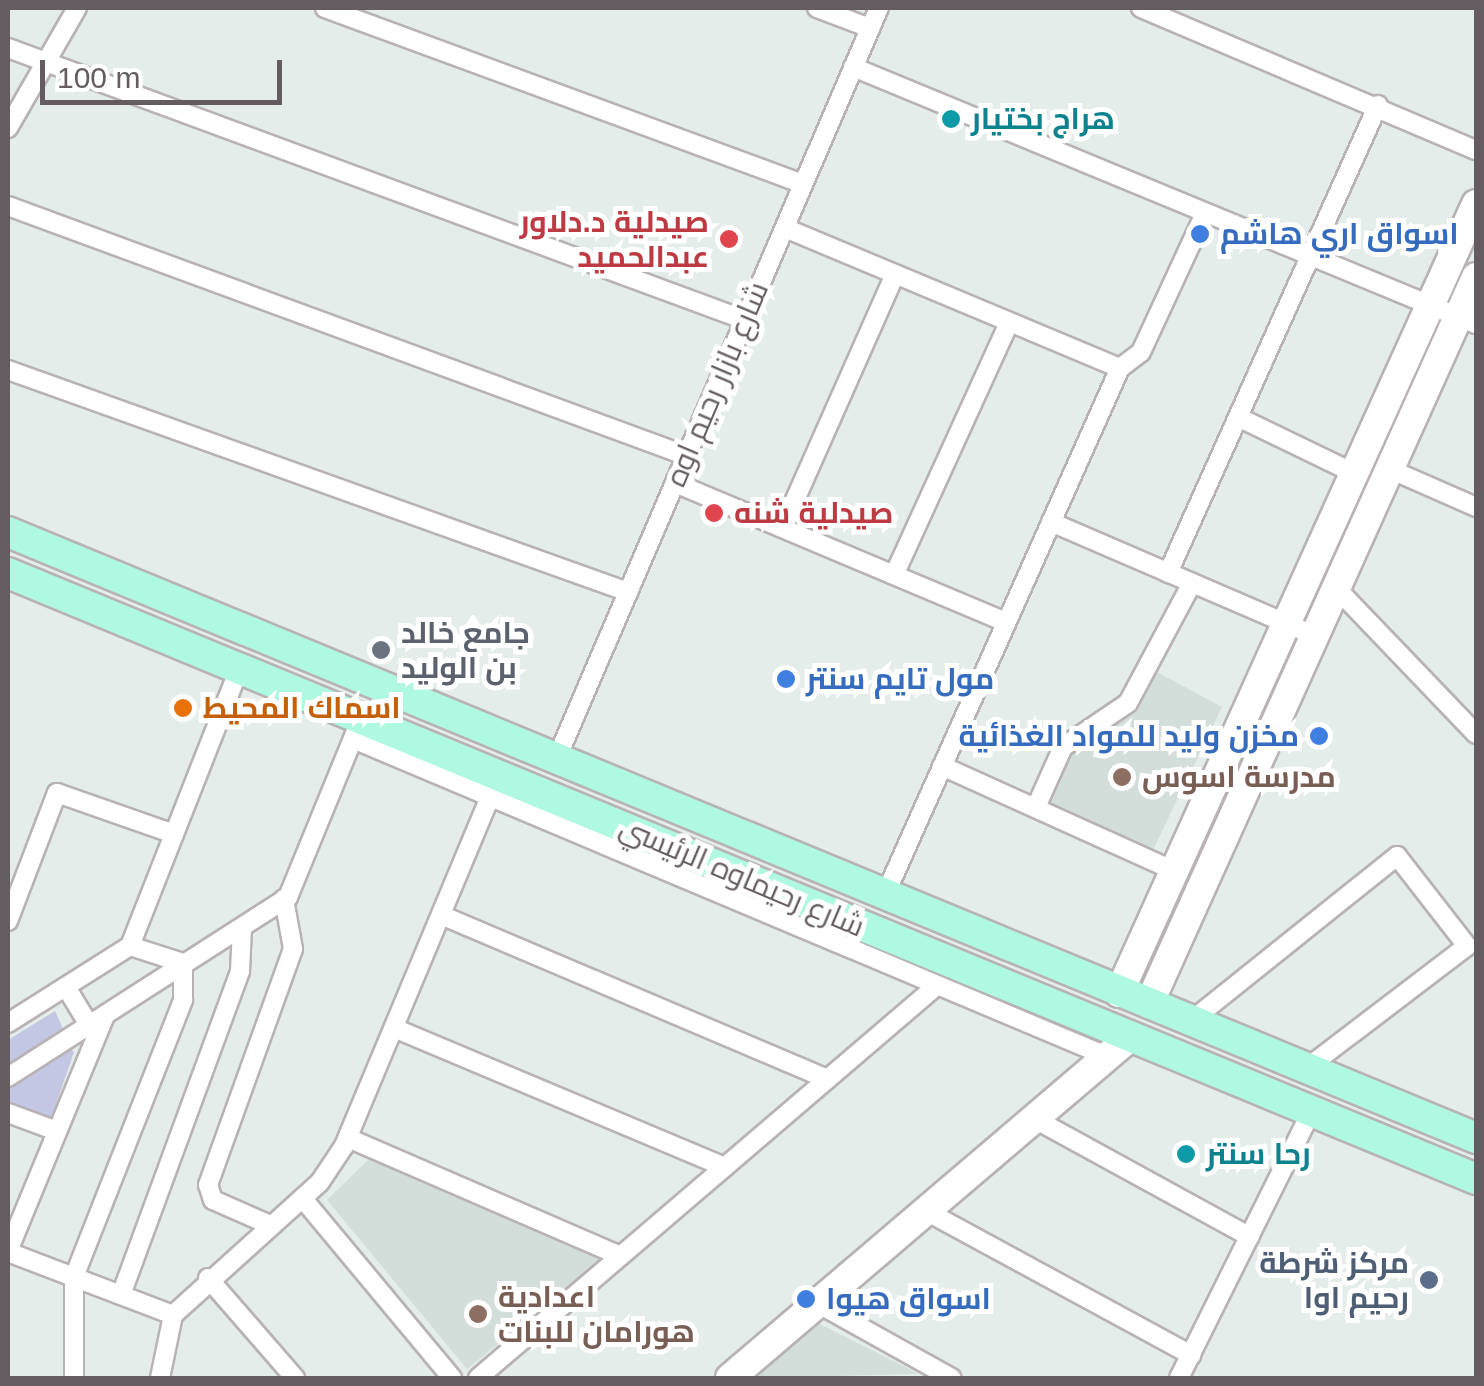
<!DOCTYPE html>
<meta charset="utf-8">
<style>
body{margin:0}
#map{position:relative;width:1484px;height:1386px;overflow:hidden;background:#e4edea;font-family:Arial,Cairo,sans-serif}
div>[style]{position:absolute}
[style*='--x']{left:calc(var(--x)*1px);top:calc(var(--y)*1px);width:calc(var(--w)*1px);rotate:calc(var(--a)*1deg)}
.education>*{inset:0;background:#d3ddda}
.green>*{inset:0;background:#c3c7e3}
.roads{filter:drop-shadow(2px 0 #b8b2b5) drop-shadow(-2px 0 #b8b2b5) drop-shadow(0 2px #b8b2b5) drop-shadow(0 -2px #b8b2b5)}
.street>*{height:18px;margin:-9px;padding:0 9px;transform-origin:9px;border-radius:9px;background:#fff}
.secondary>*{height:28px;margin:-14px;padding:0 14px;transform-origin:14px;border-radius:14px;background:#fff}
.primary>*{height:30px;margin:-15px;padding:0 15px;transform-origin:15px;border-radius:15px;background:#aff8e2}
.dots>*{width:28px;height:28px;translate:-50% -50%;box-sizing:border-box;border:5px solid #fff;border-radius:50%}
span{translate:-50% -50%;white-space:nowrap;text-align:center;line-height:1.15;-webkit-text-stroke:10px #fff;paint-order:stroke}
.culture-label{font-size:30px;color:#0d838f;font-weight:700}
.left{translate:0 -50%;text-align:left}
.health-label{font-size:30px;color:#be3a42;font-weight:700}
.right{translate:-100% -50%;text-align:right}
.shop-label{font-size:30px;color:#366cbe;font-weight:700}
.street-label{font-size:30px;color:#645c61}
.worship-label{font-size:30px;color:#5b616d;font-weight:700}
.food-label{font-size:30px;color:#c56008;font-weight:700}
.education-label{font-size:30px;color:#785e54;font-weight:700}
.service-label{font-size:30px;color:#4e5e75;font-weight:700}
.frame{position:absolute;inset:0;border:10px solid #645c61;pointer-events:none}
.scale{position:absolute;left:40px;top:60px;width:242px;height:45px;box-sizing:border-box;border:5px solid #645c61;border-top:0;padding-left:12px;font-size:30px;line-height:35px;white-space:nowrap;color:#645c61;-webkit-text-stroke:8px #fff;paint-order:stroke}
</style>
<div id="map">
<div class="education">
<div style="clip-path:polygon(1157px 672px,1222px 707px,1152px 852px,1043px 804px,1068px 750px,1137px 712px)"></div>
<div style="clip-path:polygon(371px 1157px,602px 1259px,467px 1369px,327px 1200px)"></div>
<div style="clip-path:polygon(818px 1323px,919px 1374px,753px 1378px)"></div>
</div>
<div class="green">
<div style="clip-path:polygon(55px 1011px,64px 1031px,8px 1065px,8px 1040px)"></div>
<div style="clip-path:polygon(67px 1045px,74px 1052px,51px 1119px,8px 1105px,8px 1080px)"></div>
</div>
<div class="roads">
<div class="street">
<div style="--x:325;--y:8;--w:509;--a:20.21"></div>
<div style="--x:817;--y:8;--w:57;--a:20.7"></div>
<div style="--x:1141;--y:8;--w:364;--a:23"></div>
<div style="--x:8;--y:48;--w:786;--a:20.26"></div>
<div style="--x:853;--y:67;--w:674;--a:22.42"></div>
<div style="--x:8;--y:128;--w:138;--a:-60.1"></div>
<div style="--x:8;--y:206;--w:724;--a:20.21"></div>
<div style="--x:785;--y:228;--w:363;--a:22.7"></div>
<div style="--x:1120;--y:368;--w:26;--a:-37"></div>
<div style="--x:1141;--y:352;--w:148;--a:-65.2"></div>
<div style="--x:8;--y:370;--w:659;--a:19.7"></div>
<div style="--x:1238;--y:417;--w:133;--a:25.8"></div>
<div style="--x:1394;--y:471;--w:90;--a:23.7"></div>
<div style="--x:675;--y:483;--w:359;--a:22.8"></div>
<div style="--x:1051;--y:522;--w:291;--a:23.3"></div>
<div style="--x:783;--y:527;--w:274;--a:-66.1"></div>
<div style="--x:895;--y:573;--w:275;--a:-65.5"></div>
<div style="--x:1168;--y:573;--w:513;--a:-65.83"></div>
<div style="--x:1339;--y:591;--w:198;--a:46.2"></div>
<div style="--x:353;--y:739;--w:817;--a:22.83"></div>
<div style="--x:556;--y:760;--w:818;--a:-66.76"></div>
<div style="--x:942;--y:766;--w:256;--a:24.3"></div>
<div style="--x:1036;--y:807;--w:66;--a:-65.8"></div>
<div style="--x:1063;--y:747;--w:78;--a:-34.1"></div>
<div style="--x:1128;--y:703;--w:136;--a:-61.9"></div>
<div style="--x:885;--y:895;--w:577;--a:-65.97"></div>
<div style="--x:441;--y:915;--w:420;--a:23"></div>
<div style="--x:8;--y:921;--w:137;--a:-69.1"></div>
<div style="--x:57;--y:793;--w:124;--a:19.3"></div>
<div style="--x:130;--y:946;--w:56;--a:17.8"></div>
<div style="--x:66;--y:987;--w:44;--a:58.8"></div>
<div style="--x:1191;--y:1021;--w:264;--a:-38.7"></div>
<div style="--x:1397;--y:856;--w:114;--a:52.1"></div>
<div style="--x:1467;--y:946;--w:201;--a:142.7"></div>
<div style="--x:8;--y:1023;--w:144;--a:-32.3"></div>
<div style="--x:130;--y:946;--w:298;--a:-68.5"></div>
<div style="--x:394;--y:1028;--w:359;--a:22.8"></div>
<div style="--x:8;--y:1077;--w:333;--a:-32.7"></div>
<div style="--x:288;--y:897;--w:182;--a:-67.7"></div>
<div style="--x:8;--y:1113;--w:52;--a:20.2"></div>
<div style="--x:1033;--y:1118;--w:247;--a:28.7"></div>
<div style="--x:348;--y:1138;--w:297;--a:23.4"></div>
<div style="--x:303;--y:1199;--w:233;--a:50.2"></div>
<div style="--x:926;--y:1211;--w:302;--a:28.5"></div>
<div style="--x:270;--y:1225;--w:62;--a:-156.3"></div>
<div style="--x:213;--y:1200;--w:16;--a:-108"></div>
<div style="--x:208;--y:1185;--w:251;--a:-70.2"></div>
<div style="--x:293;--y:949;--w:51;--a:-100.2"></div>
<div style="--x:8;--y:1251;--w:254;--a:-67.6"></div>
<div style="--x:8;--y:1252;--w:177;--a:20.9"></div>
<div style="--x:208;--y:1278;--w:133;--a:49"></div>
<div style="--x:121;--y:1295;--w:345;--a:-69.8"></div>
<div style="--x:240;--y:971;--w:43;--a:-87.3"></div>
<div style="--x:817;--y:1303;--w:154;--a:29.1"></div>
<div style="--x:74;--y:1378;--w:101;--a:-90"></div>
<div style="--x:74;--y:1277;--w:298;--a:-68.5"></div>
<div style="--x:183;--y:1000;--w:37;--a:-90"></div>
<div style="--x:160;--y:1378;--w:64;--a:-78.3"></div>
<div style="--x:173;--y:1315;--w:198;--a:-42.1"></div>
<div style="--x:320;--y:1182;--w:43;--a:-56.3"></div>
<div style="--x:344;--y:1146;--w:375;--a:-67.3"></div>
<div style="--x:478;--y:1378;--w:600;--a:-40.54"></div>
<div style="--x:1179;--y:1378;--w:297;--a:-63.6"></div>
</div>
<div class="secondary">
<div style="--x:1119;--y:993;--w:866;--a:-65.65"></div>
<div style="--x:1149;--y:1004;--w:797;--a:-65.78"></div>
<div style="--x:730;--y:1378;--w:526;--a:-40.45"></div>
</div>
<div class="primary">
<div style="--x:8;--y:532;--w:1588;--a:22.43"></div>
<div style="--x:8;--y:573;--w:1588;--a:22.43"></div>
</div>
</div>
<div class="dots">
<div style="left:951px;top:119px;background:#0f9aa8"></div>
<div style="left:1200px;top:234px;background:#3f7fe0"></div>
<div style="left:729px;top:239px;background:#e0444e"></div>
<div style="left:714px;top:513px;background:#e0444e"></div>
<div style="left:381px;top:650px;background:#6b7280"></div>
<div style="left:786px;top:679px;background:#3f7fe0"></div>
<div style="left:183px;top:708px;background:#e8710a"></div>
<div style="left:1319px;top:736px;background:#3f7fe0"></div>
<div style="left:1122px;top:777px;background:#8d6e63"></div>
<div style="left:1186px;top:1154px;background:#0f9aa8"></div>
<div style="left:1429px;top:1280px;background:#5c6f8a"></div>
<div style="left:806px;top:1299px;background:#3f7fe0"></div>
<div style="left:478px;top:1314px;background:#8d6e63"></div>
</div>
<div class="culture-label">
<span class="left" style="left:971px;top:119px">هراج بختيار</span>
<span class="left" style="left:1206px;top:1154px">رحا سنتر</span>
</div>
<div class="health-label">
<span class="right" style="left:709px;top:239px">صيدلية د.دلاور<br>عبدالحميد</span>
<span class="left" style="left:734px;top:513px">صيدلية شنه</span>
</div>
<div class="shop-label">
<span class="left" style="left:1220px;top:234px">اسواق اري هاشم</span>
<span class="left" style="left:806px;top:679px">مول تايم سنتر</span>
<span class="right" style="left:1299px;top:736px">مخزن وليد للمواد الغذائية</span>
<span class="left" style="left:826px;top:1299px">اسواق هيوا</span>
</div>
<div class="street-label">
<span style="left:717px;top:384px;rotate:-67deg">شارع بازار رحيم اوه</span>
<span style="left:742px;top:877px;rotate:23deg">شارع رحيماوه الرئيسي</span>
</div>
<div class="worship-label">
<span class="left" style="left:401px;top:650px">جامع خالد<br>بن الوليد</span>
</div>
<div class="food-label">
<span class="left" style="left:203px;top:708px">اسماك المحيط</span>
</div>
<div class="education-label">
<span class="left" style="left:1142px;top:777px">مدرسة اسوس</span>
<span class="left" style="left:498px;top:1314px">اعدادية<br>هورامان للبنات</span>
</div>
<div class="service-label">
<span class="right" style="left:1409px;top:1280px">مركز شرطة<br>رحيم اوا</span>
</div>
<div class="frame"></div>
<div class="scale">100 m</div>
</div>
